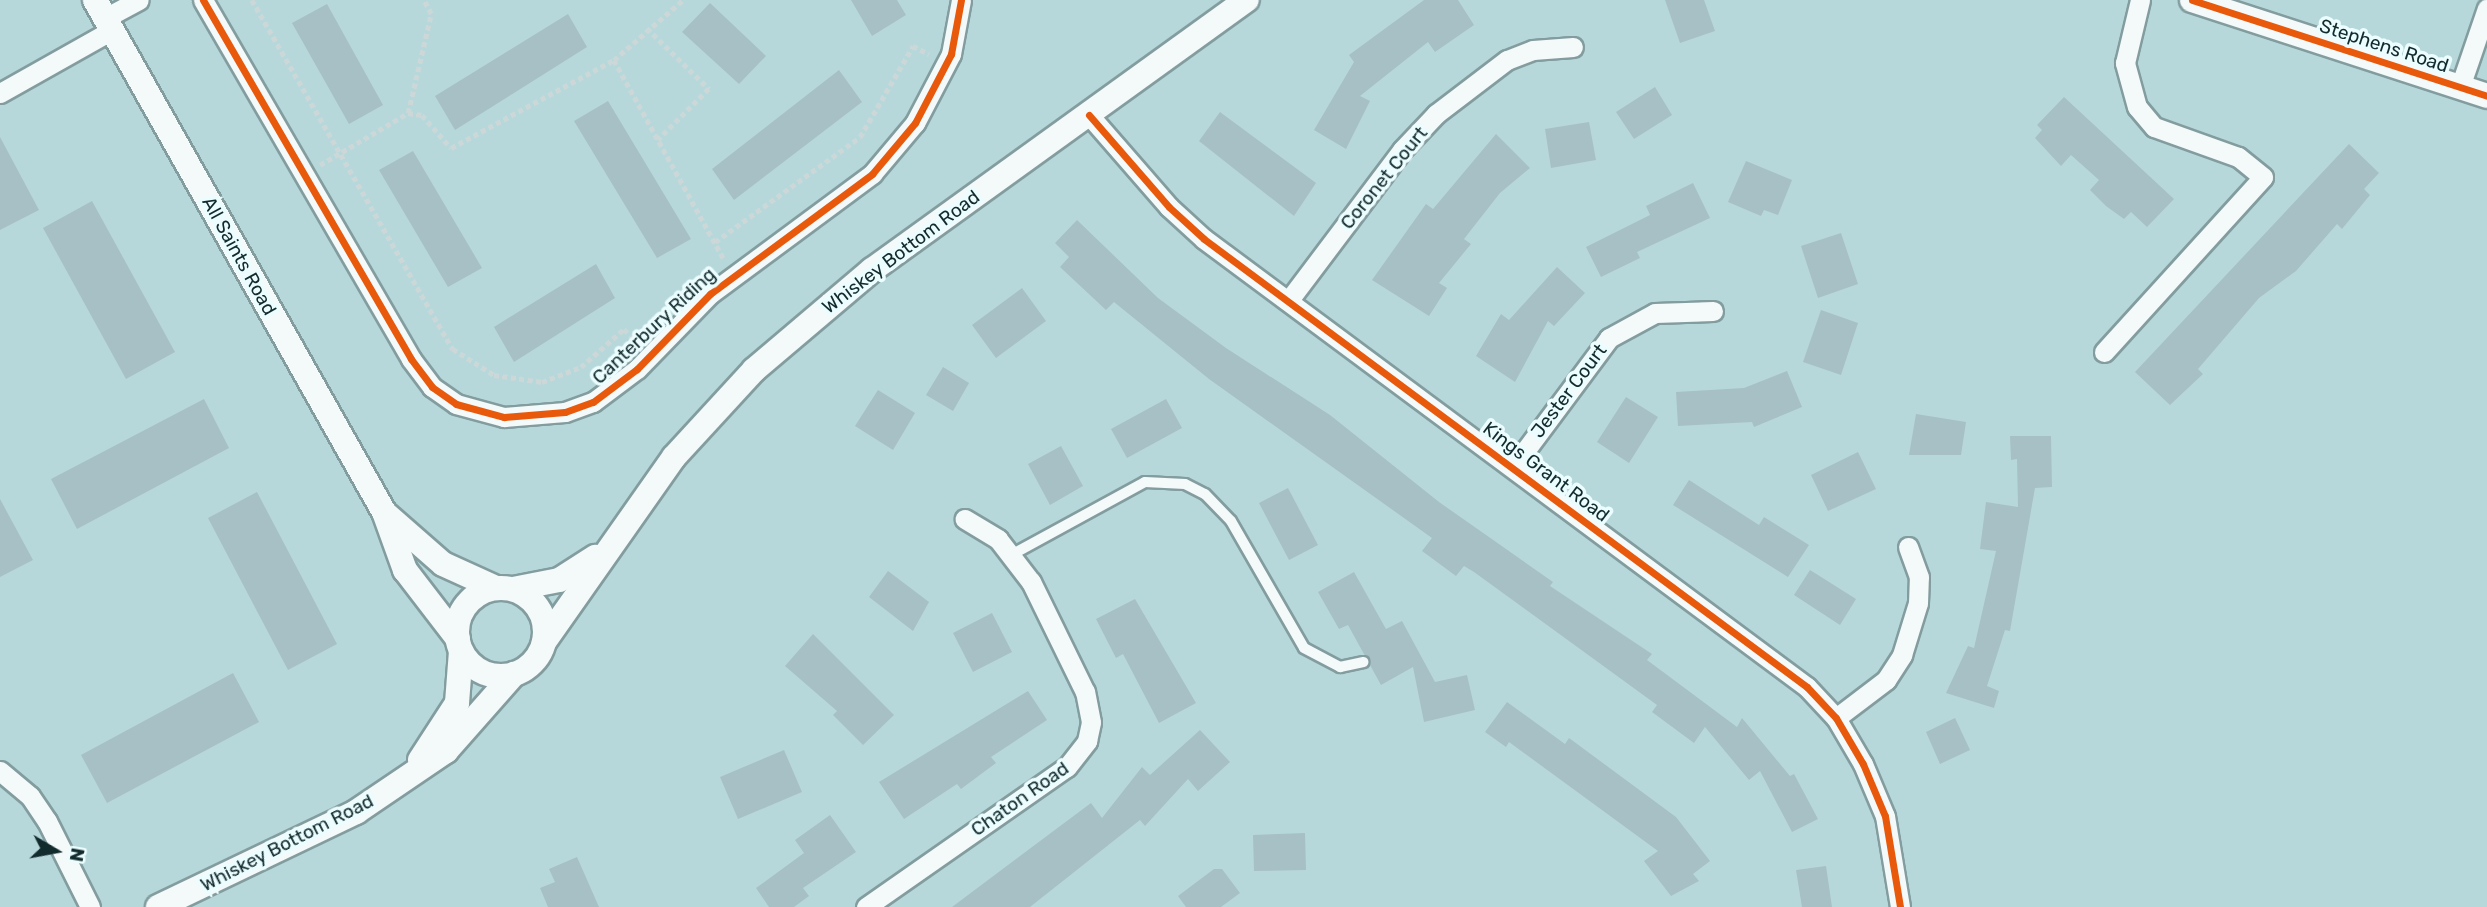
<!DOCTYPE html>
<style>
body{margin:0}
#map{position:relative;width:2487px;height:907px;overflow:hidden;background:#b7d8db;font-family:Rubik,sans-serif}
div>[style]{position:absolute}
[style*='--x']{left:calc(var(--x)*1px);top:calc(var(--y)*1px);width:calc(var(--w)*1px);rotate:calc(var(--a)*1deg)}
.building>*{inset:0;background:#a7c0c5}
.path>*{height:4.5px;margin-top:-2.25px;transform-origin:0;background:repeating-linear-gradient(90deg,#ccd7d8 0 5px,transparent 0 8.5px)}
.roads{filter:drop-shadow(2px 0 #839d9f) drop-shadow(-2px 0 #839d9f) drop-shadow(0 2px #839d9f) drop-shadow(0 -2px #839d9f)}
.service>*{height:10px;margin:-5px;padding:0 5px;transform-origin:5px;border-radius:5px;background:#f4f9fa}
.minor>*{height:19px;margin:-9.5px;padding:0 9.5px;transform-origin:9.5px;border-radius:9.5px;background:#f4f9fa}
.tertiary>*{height:24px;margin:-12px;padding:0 12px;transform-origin:12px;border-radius:12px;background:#f4f9fa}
.tertiary>.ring{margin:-12px;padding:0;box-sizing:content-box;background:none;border:24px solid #f4f9fa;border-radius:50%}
.cycleway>*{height:7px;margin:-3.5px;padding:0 3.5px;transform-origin:3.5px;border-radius:3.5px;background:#e8590c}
span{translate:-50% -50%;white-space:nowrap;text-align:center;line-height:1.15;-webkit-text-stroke:7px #ecfdff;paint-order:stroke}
.street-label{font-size:19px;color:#122b2d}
.north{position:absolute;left:21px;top:816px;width:70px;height:70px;-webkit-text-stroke:5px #ecfdff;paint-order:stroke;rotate:100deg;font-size:19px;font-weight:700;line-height:28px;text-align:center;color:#122b2d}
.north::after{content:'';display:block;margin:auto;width:24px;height:32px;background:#122b2d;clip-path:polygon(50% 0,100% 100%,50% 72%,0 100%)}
</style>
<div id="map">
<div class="building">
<div style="clip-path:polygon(851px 0,897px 0,906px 15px,872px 36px)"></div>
<div style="clip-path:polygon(1424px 0,1458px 0,1474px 25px,1435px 52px,1428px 42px,1360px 96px,1370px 101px,1346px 149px,1314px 130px,1354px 62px,1349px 55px)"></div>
<div style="clip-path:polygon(1665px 0,1704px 0,1715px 31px,1680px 43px)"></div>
<div style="clip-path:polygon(710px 3px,766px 56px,739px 84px,682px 32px)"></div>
<div style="clip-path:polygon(327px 4px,383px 105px,349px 124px,292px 23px)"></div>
<div style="clip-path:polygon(568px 14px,587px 47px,455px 130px,435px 96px)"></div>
<div style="clip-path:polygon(839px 70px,862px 102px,734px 200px,712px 169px)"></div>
<div style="clip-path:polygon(1655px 87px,1672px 115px,1634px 139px,1616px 112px)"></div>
<div style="clip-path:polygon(2064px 97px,2174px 199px,2147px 227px,2131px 212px,2124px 219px,2106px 206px,2090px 190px,2099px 180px,2071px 155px,2061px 166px,2035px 138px,2042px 130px,2037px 125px)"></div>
<div style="clip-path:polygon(608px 101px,691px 239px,657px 258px,574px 121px)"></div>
<div style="clip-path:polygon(1220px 112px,1316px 183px,1294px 216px,1199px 141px)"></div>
<div style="clip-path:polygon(1589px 122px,1596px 160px,1551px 168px,1545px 129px)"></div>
<div style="clip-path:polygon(1496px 134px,1530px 168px,1500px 193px,1464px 239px,1471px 244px,1439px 283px,1447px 288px,1429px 316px,1372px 280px,1426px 204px,1433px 209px)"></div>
<div style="clip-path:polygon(0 137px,39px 210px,0 230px)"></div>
<div style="clip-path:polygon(2349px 144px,2379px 173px,2364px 189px,2370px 195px,2342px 229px,2337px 224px,2296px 271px,2259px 298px,2198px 369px,2203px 374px,2170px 405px,2135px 372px)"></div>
<div style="clip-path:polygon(413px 151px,482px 268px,448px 287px,379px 170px)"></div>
<div style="clip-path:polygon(1746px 161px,1792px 180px,1778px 215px,1764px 210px,1761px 216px,1728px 202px)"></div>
<div style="clip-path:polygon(1693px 183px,1710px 218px,1637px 252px,1640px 258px,1601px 277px,1586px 247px,1650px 215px,1646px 206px)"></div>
<div style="clip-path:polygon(92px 201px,175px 352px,126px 379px,43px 228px)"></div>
<div style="clip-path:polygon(1077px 220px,1158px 298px,1226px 348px,1330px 415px,1439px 502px,1553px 582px,1550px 586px,1652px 654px,1647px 660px,1737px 727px,1742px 718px,1790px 776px,1794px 774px,1818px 819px,1792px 832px,1760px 771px,1749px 780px,1705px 727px,1694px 743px,1652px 712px,1657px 705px,1474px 572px,1464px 566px,1456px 576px,1422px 551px,1432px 538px,1209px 379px,1114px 302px,1106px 310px,1060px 267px,1069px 257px,1055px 243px)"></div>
<div style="clip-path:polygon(1841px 233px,1858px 284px,1818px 298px,1801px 246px)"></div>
<div style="clip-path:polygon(596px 264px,615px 298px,514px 362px,494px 327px)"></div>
<div style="clip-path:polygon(1557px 267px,1585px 293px,1554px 326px,1548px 321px,1515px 382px,1476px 356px,1501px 314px,1509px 320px)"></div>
<div style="clip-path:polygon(1022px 288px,1046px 321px,996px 358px,972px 325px)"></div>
<div style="clip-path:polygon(1821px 310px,1858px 323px,1841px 375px,1803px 362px)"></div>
<div style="clip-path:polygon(943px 367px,969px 383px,953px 411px,926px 395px)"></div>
<div style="clip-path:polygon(1787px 371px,1802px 407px,1754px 427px,1752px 422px,1678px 426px,1676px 392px,1744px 388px)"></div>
<div style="clip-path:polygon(878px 390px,915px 413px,893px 450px,855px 426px)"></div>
<div style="clip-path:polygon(1626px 397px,1658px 417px,1629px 463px,1597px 442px)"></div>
<div style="clip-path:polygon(204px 399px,229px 448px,77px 529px,51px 479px)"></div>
<div style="clip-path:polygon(1166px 399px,1182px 428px,1127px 458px,1111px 429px)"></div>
<div style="clip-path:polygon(1916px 414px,1966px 422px,1961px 455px,1909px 455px)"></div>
<div style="clip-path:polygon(2010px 436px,2051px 436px,2052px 487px,2035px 488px,2010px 631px,2005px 630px,1987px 686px,1999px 691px,1994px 708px,1946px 693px,1968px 646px,1974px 648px,1996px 551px,1980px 549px,1986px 502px,2018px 507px,2017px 459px,2011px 460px)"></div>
<div style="clip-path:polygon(1061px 446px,1083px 486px,1050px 505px,1028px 464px)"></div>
<div style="clip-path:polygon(1858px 452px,1876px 489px,1828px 511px,1811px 475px)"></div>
<div style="clip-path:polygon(1689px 480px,1759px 525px,1764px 517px,1809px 545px,1788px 577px,1673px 505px)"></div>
<div style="clip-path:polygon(1288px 488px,1318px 545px,1289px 560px,1259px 503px)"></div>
<div style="clip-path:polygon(257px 492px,337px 644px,288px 670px,208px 518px)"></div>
<div style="clip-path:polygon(0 499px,33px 560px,0 577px)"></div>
<div style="clip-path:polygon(1810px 570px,1856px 599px,1840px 625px,1794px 595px)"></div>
<div style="clip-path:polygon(888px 571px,929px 602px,913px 631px,869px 597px)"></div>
<div style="clip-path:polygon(1354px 572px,1386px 629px,1402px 621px,1435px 682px,1467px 675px,1475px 710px,1424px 722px,1413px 667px,1381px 685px,1348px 625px,1339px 629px,1318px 592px)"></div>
<div style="clip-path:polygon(1135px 599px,1196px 703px,1159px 723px,1123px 654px,1116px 658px,1096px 619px)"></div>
<div style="clip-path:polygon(992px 613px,1012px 652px,973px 672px,953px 633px)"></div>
<div style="clip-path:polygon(813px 634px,894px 715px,863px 745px,833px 715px,837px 711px,785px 666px)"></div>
<div style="clip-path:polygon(233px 673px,259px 722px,107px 803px,81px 755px)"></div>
<div style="clip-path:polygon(1028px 691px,1047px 720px,991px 757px,996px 763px,961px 789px,957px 784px,904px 819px,879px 782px)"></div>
<div style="clip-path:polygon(1507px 702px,1565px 744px,1569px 738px,1676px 817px,1710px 861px,1693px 874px,1699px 881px,1671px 896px,1644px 861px,1658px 851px,1509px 742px,1506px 747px,1485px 732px)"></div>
<div style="clip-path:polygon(1955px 718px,1970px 750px,1940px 764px,1926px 732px)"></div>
<div style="clip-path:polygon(1200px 730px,1230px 762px,1198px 791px,1188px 779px,1145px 826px,1140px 820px,1030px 907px,952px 907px,1091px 803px,1102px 818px,1142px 767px,1150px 775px)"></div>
<div style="clip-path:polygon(784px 750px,802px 792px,738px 819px,720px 777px)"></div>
<div style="clip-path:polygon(830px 815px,856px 852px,803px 888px,809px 896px,794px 907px,769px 907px,756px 888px,804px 853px,795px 840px)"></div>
<div style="clip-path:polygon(1305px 833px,1306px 870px,1254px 871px,1253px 835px)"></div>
<div style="clip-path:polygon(577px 857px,599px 907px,548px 907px,540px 888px,555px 882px,549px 869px)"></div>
<div style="clip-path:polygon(1826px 866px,1832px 907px,1802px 907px,1796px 870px)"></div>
<div style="clip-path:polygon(1214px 869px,1222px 869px,1240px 893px,1221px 907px,1186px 907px,1178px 896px)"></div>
</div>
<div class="path">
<div style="--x:252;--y:0;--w:403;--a:60.1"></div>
<div style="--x:453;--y:349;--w:49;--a:32.4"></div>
<div style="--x:494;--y:375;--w:49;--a:8.3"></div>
<div style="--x:542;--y:382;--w:42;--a:-21"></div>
<div style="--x:581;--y:367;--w:57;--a:-41.5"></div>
<div style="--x:624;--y:329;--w:18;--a:45"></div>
<div style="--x:647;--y:28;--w:87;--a:44.5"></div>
<div style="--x:709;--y:89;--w:72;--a:135"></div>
<div style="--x:614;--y:60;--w:227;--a:61.1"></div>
<div style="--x:408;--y:113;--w:102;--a:-76.9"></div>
<div style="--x:431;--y:14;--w:16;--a:-117"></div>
<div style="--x:320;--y:165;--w:102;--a:-30.6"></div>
<div style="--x:408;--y:113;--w:14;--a:8"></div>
<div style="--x:422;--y:115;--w:44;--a:48.7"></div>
<div style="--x:451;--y:148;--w:185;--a:-28.4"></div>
<div style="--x:614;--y:60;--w:91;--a:-41"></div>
<div style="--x:715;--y:242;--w:179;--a:-35.9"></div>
<div style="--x:860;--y:137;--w:105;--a:-59.8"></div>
<div style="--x:913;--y:46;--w:18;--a:27"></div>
</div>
<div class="roads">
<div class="service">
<div style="--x:1013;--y:554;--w:150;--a:-28.6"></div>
<div style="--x:1145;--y:482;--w:40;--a:2.9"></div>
<div style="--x:1185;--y:484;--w:22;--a:27"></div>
<div style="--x:1205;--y:494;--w:37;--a:46"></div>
<div style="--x:1231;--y:521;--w:146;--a:60.1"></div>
<div style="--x:1304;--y:648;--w:41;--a:27.8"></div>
<div style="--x:1340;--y:667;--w:24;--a:-12"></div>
</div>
<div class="minor">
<div style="--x:203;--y:0;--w:415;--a:59.9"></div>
<div style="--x:411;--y:359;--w:35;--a:53"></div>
<div style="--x:432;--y:387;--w:29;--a:35"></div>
<div style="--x:456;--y:404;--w:50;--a:15.2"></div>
<div style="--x:504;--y:417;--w:61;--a:-4.7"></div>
<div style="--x:565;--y:412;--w:30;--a:-20"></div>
<div style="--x:593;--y:402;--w:55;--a:-36.9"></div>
<div style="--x:637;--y:369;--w:105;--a:-45.8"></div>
<div style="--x:710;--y:294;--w:202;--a:-36.5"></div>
<div style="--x:872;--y:174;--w:67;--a:-49.9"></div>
<div style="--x:915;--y:123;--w:78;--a:-62.4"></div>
<div style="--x:951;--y:54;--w:55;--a:-79.5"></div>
<div style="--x:105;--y:18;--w:38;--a:-28"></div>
<div style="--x:2460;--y:87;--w:83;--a:-71.1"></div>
<div style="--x:0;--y:93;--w:129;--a:-29.4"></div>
<div style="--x:1089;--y:115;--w:122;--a:49"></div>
<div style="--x:1169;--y:207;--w:47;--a:42.4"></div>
<div style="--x:1204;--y:239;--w:751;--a:36.61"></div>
<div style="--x:1807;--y:687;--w:42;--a:46.9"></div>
<div style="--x:1836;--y:718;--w:53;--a:59.6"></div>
<div style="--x:1863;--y:764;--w:56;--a:67.1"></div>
<div style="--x:1885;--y:816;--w:92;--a:80.6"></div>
<div style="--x:1289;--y:300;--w:188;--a:-53"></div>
<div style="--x:1402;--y:150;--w:50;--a:-46.6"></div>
<div style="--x:1436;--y:114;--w:89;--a:-37.3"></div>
<div style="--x:1507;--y:60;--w:28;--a:-21"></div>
<div style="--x:1533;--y:50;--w:40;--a:-4.3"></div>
<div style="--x:2104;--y:352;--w:236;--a:-47.7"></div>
<div style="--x:2263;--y:177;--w:32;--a:-141"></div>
<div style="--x:2238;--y:157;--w:89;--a:-160.3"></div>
<div style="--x:2154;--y:127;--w:26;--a:-130"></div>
<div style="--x:2137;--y:107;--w:46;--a:-105.3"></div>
<div style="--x:2125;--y:63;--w:65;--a:-76.6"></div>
<div style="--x:1513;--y:467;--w:161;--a:-53.3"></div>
<div style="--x:1609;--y:338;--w:52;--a:-28.5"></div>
<div style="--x:1655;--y:313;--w:58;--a:-2"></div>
<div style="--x:1836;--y:718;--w:63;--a:-37.2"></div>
<div style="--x:1886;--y:680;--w:30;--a:-57"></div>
<div style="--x:1902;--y:655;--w:54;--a:-72.9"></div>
<div style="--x:1918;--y:603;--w:26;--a:-88"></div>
<div style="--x:1919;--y:577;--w:32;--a:-110"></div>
<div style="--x:0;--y:771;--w:39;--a:40"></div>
<div style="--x:30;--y:796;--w:30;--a:56"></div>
<div style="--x:47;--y:821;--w:96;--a:63.4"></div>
<div style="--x:866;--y:907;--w:245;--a:-34.9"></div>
<div style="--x:1067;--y:767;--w:33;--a:-52"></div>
<div style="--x:1087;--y:741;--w:19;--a:-78"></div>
<div style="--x:1091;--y:722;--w:31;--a:-101"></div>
<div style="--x:1085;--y:692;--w:123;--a:-116.1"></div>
<div style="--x:1031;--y:582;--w:54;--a:-127.5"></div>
<div style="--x:998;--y:539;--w:39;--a:-149"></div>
</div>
<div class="tertiary">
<div style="--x:95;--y:0;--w:588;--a:60.56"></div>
<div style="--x:384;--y:512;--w:62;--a:70.1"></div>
<div style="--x:405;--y:570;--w:87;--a:52.5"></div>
<div style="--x:2192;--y:0;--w:310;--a:18"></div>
<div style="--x:387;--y:515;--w:74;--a:41.2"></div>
<div style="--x:443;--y:564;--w:58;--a:24.4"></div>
<div class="ring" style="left:457px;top:588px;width:64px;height:64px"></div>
<div style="--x:513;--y:589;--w:47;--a:-11.1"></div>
<div style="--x:559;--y:580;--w:43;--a:-32.6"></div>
<div style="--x:544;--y:642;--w:226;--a:-54.9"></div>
<div style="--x:674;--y:457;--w:118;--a:-47.4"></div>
<div style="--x:754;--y:370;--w:155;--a:-40.3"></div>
<div style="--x:872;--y:270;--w:462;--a:-35.8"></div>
<div style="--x:420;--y:760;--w:68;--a:-57"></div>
<div style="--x:457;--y:703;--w:52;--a:-85.6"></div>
<div style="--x:158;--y:907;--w:220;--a:-25.6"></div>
<div style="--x:356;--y:812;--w:109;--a:-34.1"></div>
<div style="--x:446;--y:751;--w:103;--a:-48.6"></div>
</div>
</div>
<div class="cycleway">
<div style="--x:203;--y:0;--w:415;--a:59.9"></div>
<div style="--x:411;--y:359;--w:35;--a:53"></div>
<div style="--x:432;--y:387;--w:29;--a:35"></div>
<div style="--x:456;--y:404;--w:50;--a:15.2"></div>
<div style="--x:504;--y:417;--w:61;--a:-4.7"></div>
<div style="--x:565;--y:412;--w:30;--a:-20"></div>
<div style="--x:593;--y:402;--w:55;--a:-36.9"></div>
<div style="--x:637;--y:369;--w:105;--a:-45.8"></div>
<div style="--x:710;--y:294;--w:202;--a:-36.5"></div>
<div style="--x:872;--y:174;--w:67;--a:-49.9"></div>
<div style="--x:915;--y:123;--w:78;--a:-62.4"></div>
<div style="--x:951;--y:54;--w:55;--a:-79.5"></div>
<div style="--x:2192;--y:0;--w:310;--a:18"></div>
<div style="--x:1089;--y:115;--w:122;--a:49"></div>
<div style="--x:1169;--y:207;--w:47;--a:42.4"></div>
<div style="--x:1204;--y:239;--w:751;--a:36.61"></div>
<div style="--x:1807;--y:687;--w:42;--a:46.9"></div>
<div style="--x:1836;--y:718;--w:53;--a:59.6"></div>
<div style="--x:1863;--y:764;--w:56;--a:67.1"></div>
<div style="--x:1885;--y:816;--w:92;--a:80.6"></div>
</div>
<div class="street-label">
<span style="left:2384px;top:46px;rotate:18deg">Stephens Road</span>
<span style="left:1384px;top:178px;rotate:-51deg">Coronet Court</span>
<span style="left:901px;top:252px;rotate:-37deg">Whiskey Bottom Road</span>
<span style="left:239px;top:256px;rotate:61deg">All Saints Road</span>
<span style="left:654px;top:326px;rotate:-43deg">Canterbury Riding</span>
<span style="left:1569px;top:391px;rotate:-53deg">Jester Court</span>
<span style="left:1546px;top:472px;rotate:37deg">Kings Grant Road</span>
<span style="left:1020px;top:799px;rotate:-35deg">Chaton Road</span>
<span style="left:287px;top:843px;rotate:-27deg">Whiskey Bottom Road</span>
</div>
<div class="north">N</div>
</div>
